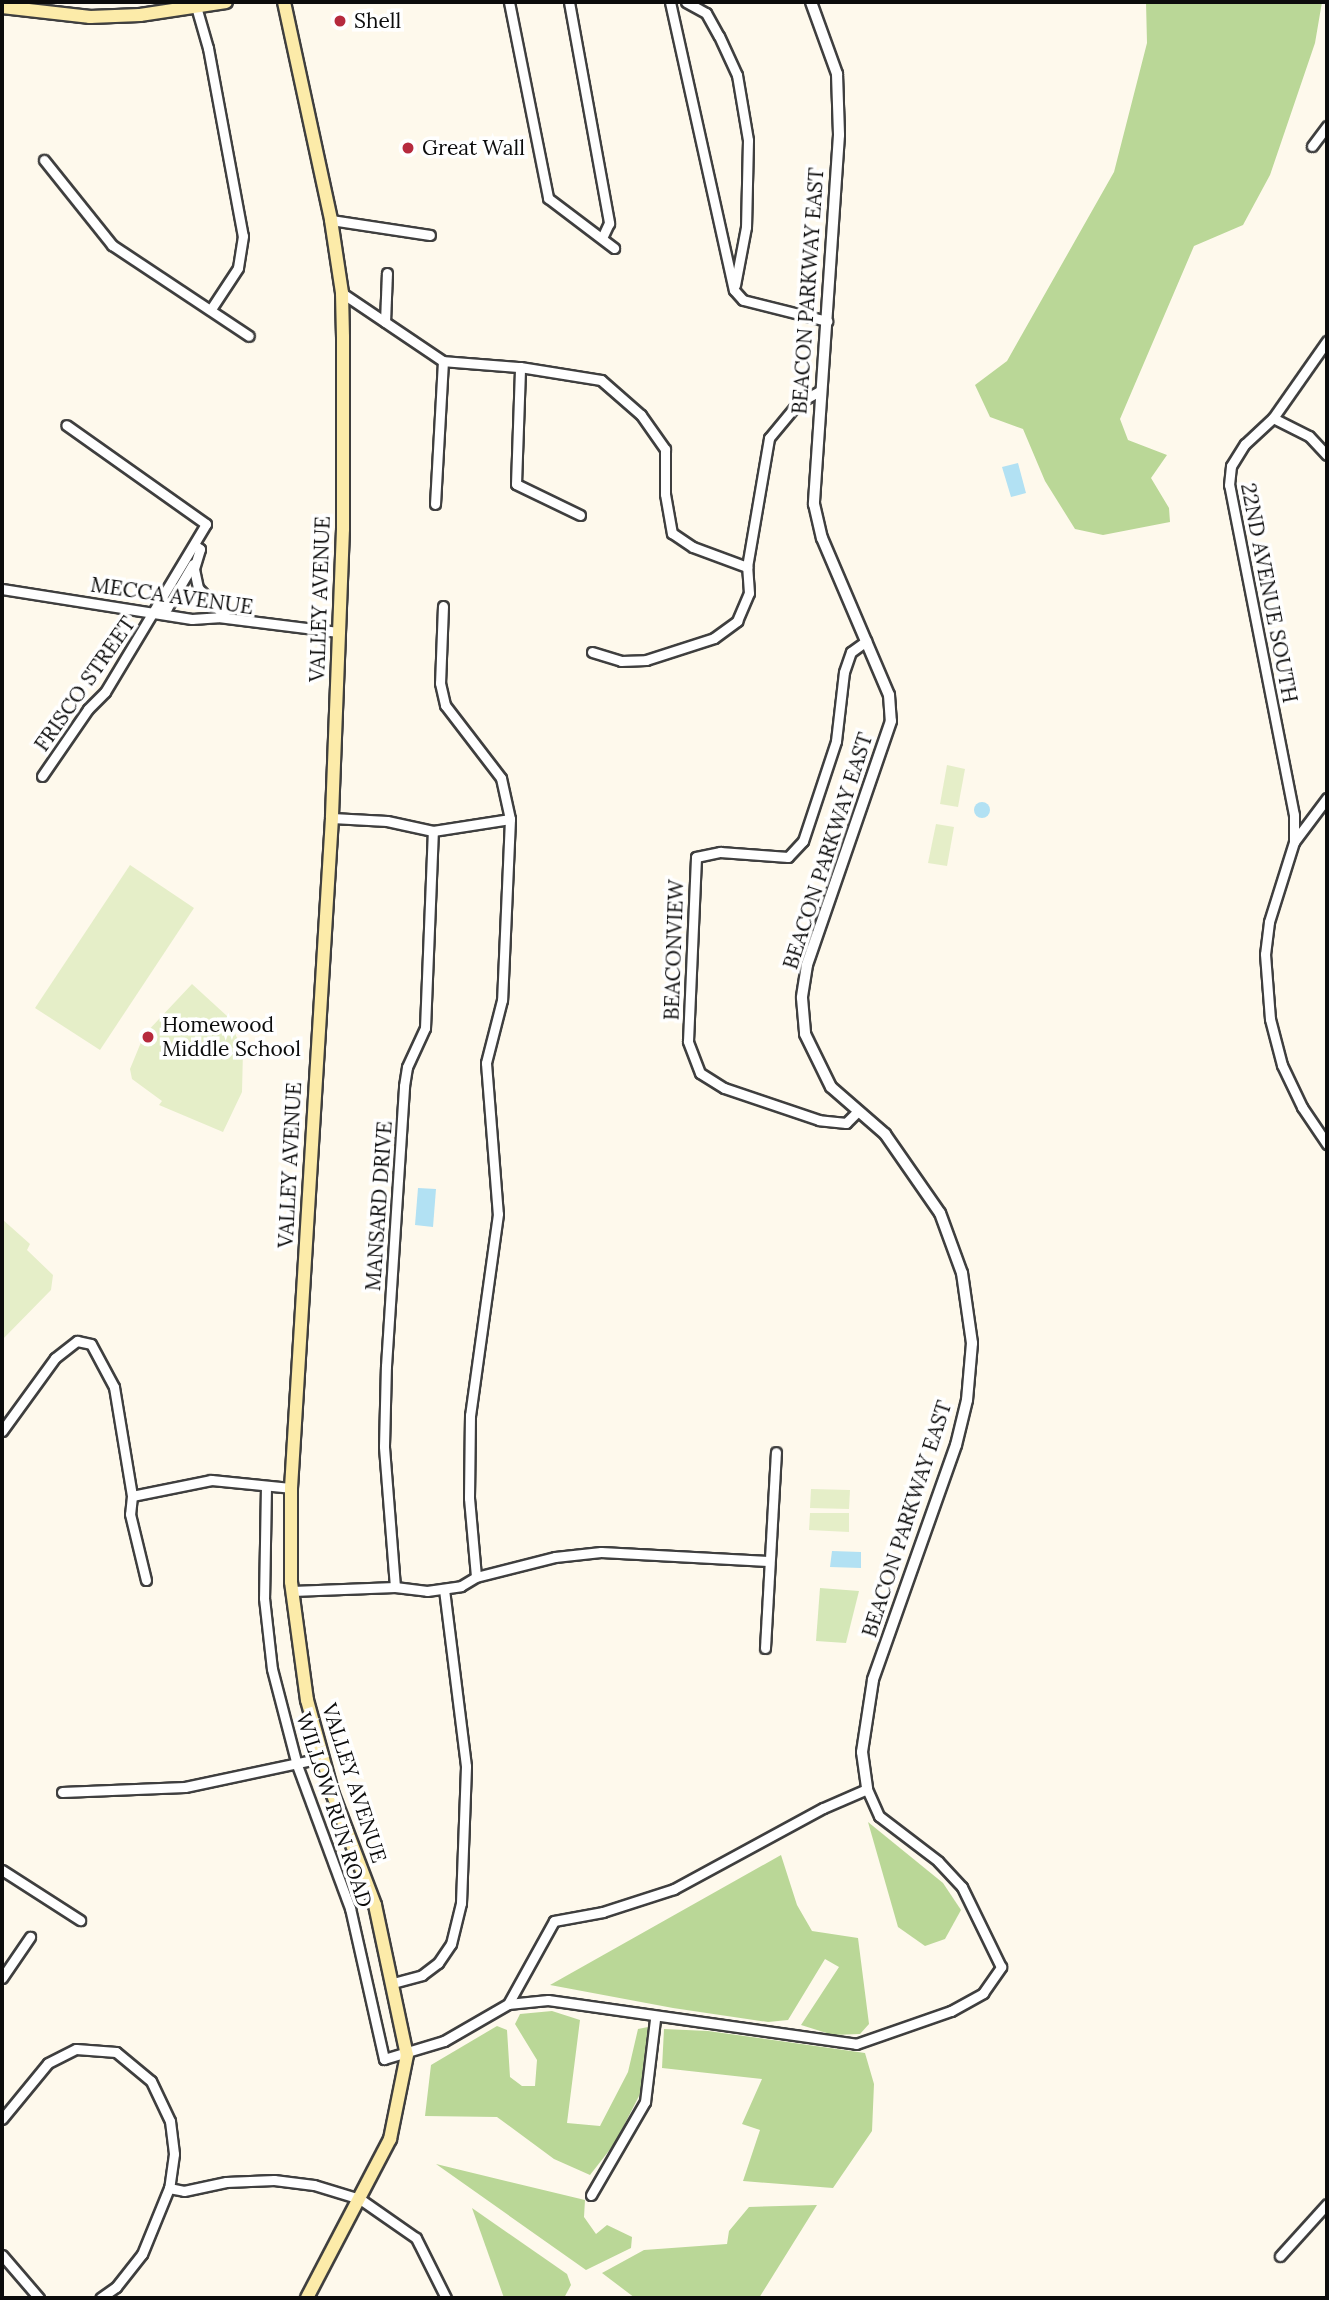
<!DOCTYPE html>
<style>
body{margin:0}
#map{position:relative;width:1329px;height:2300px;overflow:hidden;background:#fef9ec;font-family:Lora,serif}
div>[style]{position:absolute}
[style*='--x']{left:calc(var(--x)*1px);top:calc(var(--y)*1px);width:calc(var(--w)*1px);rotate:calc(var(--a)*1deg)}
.green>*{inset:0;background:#d4e7b7}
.forest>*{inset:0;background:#bad797}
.pitch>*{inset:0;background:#e5eec8}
.water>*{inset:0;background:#b2e1f3}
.round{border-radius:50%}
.roads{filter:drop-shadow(2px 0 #3f3f3f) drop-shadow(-2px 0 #3f3f3f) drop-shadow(0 2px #3f3f3f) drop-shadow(0 -2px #3f3f3f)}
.minor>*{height:9px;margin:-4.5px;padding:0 4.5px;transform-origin:4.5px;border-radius:4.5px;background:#fff}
.tertiary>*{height:10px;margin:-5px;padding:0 5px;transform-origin:5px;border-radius:5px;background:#fff}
.secondary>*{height:12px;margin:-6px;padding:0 6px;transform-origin:6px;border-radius:6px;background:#fceba9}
.dots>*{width:19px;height:19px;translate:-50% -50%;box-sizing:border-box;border:4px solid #fff;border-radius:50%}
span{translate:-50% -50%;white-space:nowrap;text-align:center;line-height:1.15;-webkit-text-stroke:7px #fff;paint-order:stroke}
.poi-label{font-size:21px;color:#0c0c0c}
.left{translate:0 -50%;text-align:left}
.street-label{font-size:21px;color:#0c0c0c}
.frame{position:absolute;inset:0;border:4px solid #0c0c0c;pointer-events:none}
</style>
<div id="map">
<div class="green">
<div style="clip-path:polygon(820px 1588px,859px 1591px,846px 1643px,816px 1641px)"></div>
</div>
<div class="forest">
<div style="clip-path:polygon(1146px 2px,1322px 2px,1315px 43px,1270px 175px,1243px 225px,1194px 246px,1120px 419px,1128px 440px,1167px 455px,1151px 478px,1169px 508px,1170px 522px,1103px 535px,1075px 529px,1045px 481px,1023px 429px,990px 417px,975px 385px,1007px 361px,1114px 172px,1147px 43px)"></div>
<div style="clip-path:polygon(868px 1822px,943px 1883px,961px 1910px,945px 1939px,925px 1946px,898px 1927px)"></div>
<div style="clip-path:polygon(781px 1855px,797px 1905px,812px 1931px,858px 1938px,869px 2024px,860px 2034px,833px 2035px,801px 2025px,839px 1967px,825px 1959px,788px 2020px,768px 2022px,673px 2008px,550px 1985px)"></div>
<div style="clip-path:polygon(552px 2011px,580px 2020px,567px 2123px,600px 2126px,628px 2072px,638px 2029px,648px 2027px,640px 2094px,615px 2143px,590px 2175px,554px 2159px,497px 2117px,425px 2116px,431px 2065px,497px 2026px,507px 2030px,510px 2077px,522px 2086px,535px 2086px,537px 2060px,515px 2024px,520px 2014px)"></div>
<div style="clip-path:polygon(664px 2029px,708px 2031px,865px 2053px,874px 2084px,872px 2131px,833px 2188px,743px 2181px,760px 2130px,742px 2124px,762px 2079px,662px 2068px)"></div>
<div style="clip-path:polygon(436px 2164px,585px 2200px,584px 2217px,596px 2234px,607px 2225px,632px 2237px,631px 2248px,586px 2270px)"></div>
<div style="clip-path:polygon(817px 2205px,759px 2298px,635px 2298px,602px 2273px,644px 2250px,727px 2244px,729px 2231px,749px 2207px)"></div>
<div style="clip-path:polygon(472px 2208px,567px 2274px,571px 2285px,564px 2298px,504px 2298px)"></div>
</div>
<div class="pitch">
<div style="clip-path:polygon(947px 765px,965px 769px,958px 807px,940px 804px)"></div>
<div style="clip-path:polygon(936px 824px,954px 827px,947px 866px,928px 863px)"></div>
<div style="clip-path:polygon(130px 865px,194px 908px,100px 1050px,35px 1008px)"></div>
<div style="clip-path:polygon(192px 984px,227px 1016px,243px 1051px,242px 1092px,223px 1132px,159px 1105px,162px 1101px,132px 1079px,130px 1069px,144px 1035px)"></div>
<div style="clip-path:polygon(2px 1219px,30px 1244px,27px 1250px,53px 1275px,51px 1290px,2px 1340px)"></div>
<div style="clip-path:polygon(811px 1489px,850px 1490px,849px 1509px,810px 1508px)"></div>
<div style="clip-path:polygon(810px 1513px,849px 1513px,849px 1532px,809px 1530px)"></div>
</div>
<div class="water">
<div style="clip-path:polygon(1018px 463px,1026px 493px,1011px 497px,1002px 467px)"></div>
<div class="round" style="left:974px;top:802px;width:16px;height:16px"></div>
<div style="clip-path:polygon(418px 1188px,436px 1189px,433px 1227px,415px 1225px)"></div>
<div style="clip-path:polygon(832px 1551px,861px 1552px,861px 1568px,830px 1567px)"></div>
</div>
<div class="roads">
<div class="minor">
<div style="--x:509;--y:2;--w:200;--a:78.7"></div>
<div style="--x:548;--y:198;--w:83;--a:37.1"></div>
<div style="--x:569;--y:2;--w:225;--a:79.7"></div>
<div style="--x:609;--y:223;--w:14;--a:115"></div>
<div style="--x:670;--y:2;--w:295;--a:77.5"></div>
<div style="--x:734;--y:290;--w:13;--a:48"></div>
<div style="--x:743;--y:300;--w:87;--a:14"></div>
<div style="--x:686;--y:2;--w:23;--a:29"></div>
<div style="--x:706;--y:13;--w:26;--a:61"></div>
<div style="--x:719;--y:36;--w:43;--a:65.2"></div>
<div style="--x:737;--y:75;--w:66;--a:80.4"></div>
<div style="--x:748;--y:140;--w:87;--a:91.3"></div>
<div style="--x:746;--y:227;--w:59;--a:100.7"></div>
<div style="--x:195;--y:3;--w:47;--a:73.9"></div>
<div style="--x:208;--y:48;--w:191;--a:79.5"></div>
<div style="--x:243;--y:236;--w:32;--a:99"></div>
<div style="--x:238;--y:268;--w:49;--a:123.4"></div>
<div style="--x:1312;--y:146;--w:25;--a:-53"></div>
<div style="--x:44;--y:160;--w:109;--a:51.3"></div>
<div style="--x:112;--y:245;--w:164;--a:33.6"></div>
<div style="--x:331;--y:220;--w:100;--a:8.6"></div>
<div style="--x:342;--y:293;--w:122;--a:34"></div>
<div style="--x:443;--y:361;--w:77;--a:4.5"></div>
<div style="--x:385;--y:322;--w:49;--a:-87.7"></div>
<div style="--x:1273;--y:418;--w:40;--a:26.6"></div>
<div style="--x:1309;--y:436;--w:26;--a:47"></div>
<div style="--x:435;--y:504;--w:143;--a:-86.8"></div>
<div style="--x:580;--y:515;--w:71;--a:-154.2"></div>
<div style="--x:516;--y:484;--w:117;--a:-88"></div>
<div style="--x:520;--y:367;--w:82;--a:9.1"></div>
<div style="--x:601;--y:380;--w:53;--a:41.2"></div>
<div style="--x:641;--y:415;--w:42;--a:54.8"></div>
<div style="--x:665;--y:449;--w:45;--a:90"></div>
<div style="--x:665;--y:494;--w:40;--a:80"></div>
<div style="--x:672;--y:533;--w:25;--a:34"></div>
<div style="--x:693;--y:547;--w:58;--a:20.3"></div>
<div style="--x:196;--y:546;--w:5;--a:37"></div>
<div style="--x:200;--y:549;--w:21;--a:107"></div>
<div style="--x:194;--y:569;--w:19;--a:78"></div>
<div style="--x:198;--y:588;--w:39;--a:46"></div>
<div style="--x:2;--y:589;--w:192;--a:9"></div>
<div style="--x:192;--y:619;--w:26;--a:-4"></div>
<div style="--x:218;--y:617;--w:121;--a:7.1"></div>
<div style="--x:443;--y:606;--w:77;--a:92.2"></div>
<div style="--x:440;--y:683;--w:23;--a:77"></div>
<div style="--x:445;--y:705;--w:92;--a:52.5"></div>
<div style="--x:501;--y:778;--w:42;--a:77.6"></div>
<div style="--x:510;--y:819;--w:181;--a:92.5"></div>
<div style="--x:502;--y:1000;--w:65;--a:104.3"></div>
<div style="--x:486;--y:1063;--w:151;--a:85.5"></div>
<div style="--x:498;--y:1214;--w:203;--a:97.9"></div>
<div style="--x:470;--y:1415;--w:83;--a:90.7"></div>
<div style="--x:469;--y:1498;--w:79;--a:84.9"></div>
<div style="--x:159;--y:610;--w:8;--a:-14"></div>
<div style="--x:167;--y:608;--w:51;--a:-59.4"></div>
<div style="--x:592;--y:652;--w:30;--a:17"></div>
<div style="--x:621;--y:661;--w:25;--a:-2"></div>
<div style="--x:646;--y:660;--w:71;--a:-17.9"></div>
<div style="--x:714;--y:638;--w:29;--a:-36"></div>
<div style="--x:737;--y:621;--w:30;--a:-67"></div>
<div style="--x:749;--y:593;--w:26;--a:-94"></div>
<div style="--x:747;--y:567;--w:131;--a:-80.3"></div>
<div style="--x:769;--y:438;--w:45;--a:-50.4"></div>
<div style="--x:798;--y:403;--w:26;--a:-29"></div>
<div style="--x:42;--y:776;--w:81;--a:-55.5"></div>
<div style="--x:88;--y:709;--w:24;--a:-45"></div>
<div style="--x:105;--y:692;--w:196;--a:-59"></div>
<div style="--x:206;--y:524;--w:171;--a:-144.7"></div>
<div style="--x:1327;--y:798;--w:55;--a:126.9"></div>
<div style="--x:1294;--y:842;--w:84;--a:107.4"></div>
<div style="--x:1269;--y:922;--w:32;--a:97"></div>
<div style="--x:1265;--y:954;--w:65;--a:85.6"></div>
<div style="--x:1270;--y:1019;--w:48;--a:75.4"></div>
<div style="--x:1282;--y:1065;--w:47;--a:64.5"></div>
<div style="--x:1302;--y:1107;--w:45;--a:56"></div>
<div style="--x:332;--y:818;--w:55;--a:3.1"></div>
<div style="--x:387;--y:821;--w:47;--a:12.3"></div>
<div style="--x:433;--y:831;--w:78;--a:-8.9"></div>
<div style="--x:1294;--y:842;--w:27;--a:-90"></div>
<div style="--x:1294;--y:815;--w:336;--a:-101.1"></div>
<div style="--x:1229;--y:485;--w:19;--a:-84"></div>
<div style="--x:1231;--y:466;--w:26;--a:-58"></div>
<div style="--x:1245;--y:444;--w:38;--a:-43"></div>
<div style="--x:1273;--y:418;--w:94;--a:-55"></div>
<div style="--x:858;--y:1111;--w:17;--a:135"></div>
<div style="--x:846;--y:1123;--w:27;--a:-174"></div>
<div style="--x:819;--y:1120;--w:100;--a:-161.4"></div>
<div style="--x:724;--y:1088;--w:28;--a:-148"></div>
<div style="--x:700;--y:1073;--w:34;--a:-111"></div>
<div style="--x:688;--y:1041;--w:184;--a:-87.5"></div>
<div style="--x:696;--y:857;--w:25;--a:-12"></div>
<div style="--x:720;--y:852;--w:68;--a:4.2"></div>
<div style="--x:788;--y:857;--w:22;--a:-47"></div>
<div style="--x:803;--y:841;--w:105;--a:-71.7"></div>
<div style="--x:836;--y:741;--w:69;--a:-83.4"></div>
<div style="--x:844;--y:672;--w:21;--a:-71"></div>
<div style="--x:851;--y:652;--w:19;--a:-36"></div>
<div style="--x:2;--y:1431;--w:90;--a:-54"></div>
<div style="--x:55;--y:1358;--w:28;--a:-38"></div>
<div style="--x:77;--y:1341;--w:14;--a:12"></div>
<div style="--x:91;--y:1344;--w:49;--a:61.9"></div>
<div style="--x:114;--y:1387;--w:110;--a:80.6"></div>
<div style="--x:132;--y:1496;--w:18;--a:96"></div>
<div style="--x:130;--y:1514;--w:68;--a:76.4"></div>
<div style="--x:266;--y:1486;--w:112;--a:91"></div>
<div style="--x:264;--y:1598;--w:71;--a:83.6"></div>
<div style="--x:272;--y:1669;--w:99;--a:75.4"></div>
<div style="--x:297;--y:1765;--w:153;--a:69.7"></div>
<div style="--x:350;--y:1908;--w:155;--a:77.3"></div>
<div style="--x:384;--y:2059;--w:63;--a:-16.7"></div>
<div style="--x:444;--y:2041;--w:74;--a:-30"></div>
<div style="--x:508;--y:2004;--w:40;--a:-5.7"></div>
<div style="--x:548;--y:2000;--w:311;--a:8.1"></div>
<div style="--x:856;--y:2044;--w:101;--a:-19.2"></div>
<div style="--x:951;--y:2011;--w:37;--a:-29"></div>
<div style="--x:983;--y:1993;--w:32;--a:-55"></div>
<div style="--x:1001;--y:1967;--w:89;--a:-116"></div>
<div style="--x:962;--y:1887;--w:35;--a:-133"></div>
<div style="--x:938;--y:1861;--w:74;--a:-142.7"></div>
<div style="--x:879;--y:1816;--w:30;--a:-114"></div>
<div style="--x:867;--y:1789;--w:48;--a:156.6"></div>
<div style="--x:823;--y:1808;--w:170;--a:151.5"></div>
<div style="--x:674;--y:1889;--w:75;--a:162.1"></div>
<div style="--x:603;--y:1912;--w:50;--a:169.6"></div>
<div style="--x:554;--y:1921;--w:95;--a:119"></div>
<div style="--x:132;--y:1496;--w:81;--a:-11.4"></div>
<div style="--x:211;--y:1480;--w:80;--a:5.7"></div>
<div style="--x:395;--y:1587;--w:141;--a:-94.5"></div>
<div style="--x:384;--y:1446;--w:80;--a:-88.6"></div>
<div style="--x:386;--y:1366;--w:281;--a:-86.3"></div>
<div style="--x:404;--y:1086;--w:19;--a:-81"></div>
<div style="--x:407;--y:1067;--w:43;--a:-65.2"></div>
<div style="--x:425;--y:1028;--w:197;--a:-87.7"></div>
<div style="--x:292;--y:1591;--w:103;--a:-2.2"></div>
<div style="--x:395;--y:1587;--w:32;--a:7"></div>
<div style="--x:427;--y:1591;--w:34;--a:-8"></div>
<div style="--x:461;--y:1586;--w:17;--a:-31"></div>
<div style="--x:476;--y:1577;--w:81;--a:-14.2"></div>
<div style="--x:555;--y:1557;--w:46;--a:-6.2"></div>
<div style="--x:601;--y:1552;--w:167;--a:3.1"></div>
<div style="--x:765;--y:1648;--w:196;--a:-86.8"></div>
<div style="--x:62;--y:1792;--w:123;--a:-2.3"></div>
<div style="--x:185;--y:1787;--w:140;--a:-12"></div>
<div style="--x:2;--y:1870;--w:93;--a:32.7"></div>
<div style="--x:2;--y:1978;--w:50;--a:-55.7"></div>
<div style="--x:393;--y:1983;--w:30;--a:-15"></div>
<div style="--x:422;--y:1975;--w:20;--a:-37"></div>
<div style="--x:438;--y:1963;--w:23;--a:-56"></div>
<div style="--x:451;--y:1944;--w:42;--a:-76.3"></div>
<div style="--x:461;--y:1903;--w:137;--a:-87.9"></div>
<div style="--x:466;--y:1766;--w:178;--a:-97.1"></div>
<div style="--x:2;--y:2119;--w:72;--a:-50.6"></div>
<div style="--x:48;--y:2063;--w:31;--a:-27"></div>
<div style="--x:76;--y:2049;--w:40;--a:4.3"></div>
<div style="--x:116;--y:2052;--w:45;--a:39.6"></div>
<div style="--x:151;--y:2081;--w:44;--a:64.6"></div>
<div style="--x:170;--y:2121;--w:33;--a:83"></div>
<div style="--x:174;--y:2154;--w:34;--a:98"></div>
<div style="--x:169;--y:2188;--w:71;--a:112.2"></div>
<div style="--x:142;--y:2254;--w:42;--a:128.2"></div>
<div style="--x:116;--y:2287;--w:19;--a:145"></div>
<div style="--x:169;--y:2188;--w:15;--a:11"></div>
<div style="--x:184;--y:2191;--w:43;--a:-12.1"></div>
<div style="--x:226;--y:2182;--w:48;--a:-2.4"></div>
<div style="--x:274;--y:2180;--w:40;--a:7.1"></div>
<div style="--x:314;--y:2185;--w:48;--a:16.9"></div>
<div style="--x:360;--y:2199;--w:68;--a:34.9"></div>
<div style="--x:416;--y:2238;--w:67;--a:63.4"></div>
<div style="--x:591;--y:2195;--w:108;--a:-59.9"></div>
<div style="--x:645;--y:2102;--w:84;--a:-83.1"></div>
<div style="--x:2;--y:2255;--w:57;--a:49.3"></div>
<div style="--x:1280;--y:2256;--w:70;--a:-47.9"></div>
</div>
<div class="tertiary">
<div style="--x:811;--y:2;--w:77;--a:70.1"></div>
<div style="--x:837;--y:74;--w:61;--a:88.1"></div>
<div style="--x:839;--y:135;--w:370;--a:93.9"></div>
<div style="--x:814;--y:504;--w:35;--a:77"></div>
<div style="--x:822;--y:538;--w:171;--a:66.9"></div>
<div style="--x:889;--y:695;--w:26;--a:86"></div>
<div style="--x:891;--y:721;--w:258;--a:109"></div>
<div style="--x:807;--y:965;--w:33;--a:99"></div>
<div style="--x:802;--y:998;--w:36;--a:85"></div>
<div style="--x:805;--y:1034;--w:59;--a:63.9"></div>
<div style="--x:831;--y:1087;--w:72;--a:41"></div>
<div style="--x:885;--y:1134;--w:96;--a:55.2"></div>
<div style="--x:940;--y:1213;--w:64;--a:69.9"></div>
<div style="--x:962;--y:1273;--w:71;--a:81.9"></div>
<div style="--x:972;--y:1343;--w:57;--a:95"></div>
<div style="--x:967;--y:1400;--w:46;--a:103.7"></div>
<div style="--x:956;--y:1445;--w:249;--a:109.5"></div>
<div style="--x:873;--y:1680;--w:73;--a:98.7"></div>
<div style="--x:862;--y:1752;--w:37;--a:82"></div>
</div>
<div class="secondary">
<div style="--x:284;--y:2;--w:223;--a:77.8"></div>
<div style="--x:331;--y:220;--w:74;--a:81.4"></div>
<div style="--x:342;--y:293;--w:44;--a:88.7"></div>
<div style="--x:343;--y:337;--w:192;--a:90"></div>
<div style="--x:343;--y:529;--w:289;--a:92.2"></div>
<div style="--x:332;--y:818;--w:671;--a:93.5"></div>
<div style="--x:291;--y:1488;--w:94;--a:90"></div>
<div style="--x:291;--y:1582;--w:119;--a:82.3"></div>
<div style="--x:307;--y:1700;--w:98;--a:74.7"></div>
<div style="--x:333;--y:1795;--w:118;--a:69.1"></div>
<div style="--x:375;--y:1905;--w:153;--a:78"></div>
<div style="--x:407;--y:2055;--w:86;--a:101.4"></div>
<div style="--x:390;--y:2139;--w:179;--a:117.6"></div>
<div style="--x:2;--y:7;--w:89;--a:6.5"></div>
<div style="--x:90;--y:17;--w:50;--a:-2.3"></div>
<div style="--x:140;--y:15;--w:87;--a:-8.6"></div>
</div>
</div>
<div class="dots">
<div style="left:340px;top:21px;background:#b62a3d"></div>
<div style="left:408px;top:148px;background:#b62a3d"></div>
<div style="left:148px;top:1037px;background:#b62a3d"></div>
</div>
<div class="poi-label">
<span class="left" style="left:354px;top:21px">Shell</span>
<span class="left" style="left:422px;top:148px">Great Wall</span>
<span class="left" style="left:162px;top:1037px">Homewood<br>Middle School</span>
</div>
<div class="street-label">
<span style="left:808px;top:291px;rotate:-86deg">BEACON PARKWAY EAST</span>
<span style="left:1269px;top:593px;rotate:79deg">22ND AVENUE SOUTH</span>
<span style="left:172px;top:596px;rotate:8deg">MECCA AVENUE</span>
<span style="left:320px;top:599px;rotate:-88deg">VALLEY AVENUE</span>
<span style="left:85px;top:684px;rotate:-55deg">FRISCO STREET</span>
<span style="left:828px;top:851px;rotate:-72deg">BEACON PARKWAY EAST</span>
<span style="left:674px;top:950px;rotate:-88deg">BEACONVIEW</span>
<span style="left:290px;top:1165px;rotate:-87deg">VALLEY AVENUE</span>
<span style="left:379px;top:1206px;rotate:-86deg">MANSARD DRIVE</span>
<span style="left:907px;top:1519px;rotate:-72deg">BEACON PARKWAY EAST</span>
<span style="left:354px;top:1783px;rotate:72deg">VALLEY AVENUE</span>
<span style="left:334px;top:1810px;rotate:72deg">WILLOW RUN ROAD</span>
</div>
<div class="frame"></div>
</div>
